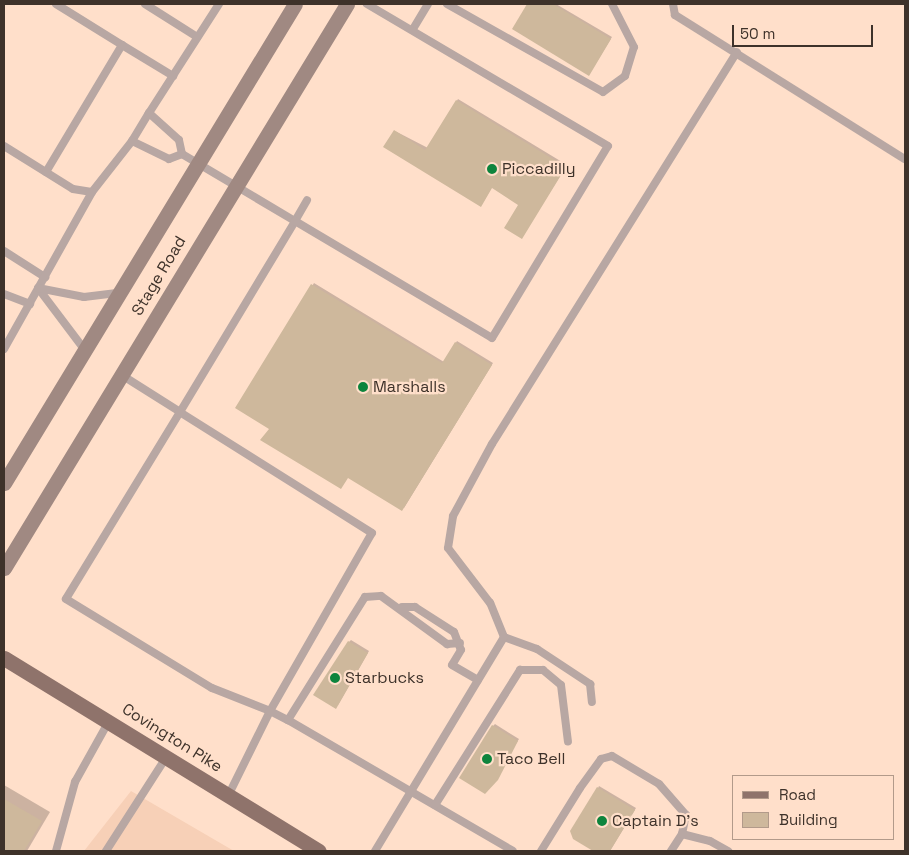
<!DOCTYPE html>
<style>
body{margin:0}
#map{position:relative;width:909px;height:855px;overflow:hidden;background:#ffdfca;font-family:"Space Grotesk",sans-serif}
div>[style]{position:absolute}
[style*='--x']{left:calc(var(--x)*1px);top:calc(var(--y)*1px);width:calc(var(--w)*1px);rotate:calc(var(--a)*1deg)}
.built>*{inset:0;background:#f7d0b7}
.shadow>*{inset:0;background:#0003}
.building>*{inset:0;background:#ceb89c}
.service>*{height:8px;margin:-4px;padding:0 4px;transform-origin:4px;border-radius:4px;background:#b8a7a3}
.secondary>*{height:15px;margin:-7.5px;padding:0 7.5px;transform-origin:7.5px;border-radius:7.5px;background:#a08982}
.primary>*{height:15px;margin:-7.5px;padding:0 7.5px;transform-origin:7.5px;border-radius:7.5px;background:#8f736b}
.dots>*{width:14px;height:14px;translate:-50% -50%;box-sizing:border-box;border:2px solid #ffdfca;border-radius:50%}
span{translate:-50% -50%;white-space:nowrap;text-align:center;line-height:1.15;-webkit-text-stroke:4.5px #ffdfca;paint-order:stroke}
.poi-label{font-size:16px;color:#3e322a}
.left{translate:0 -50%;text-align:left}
.street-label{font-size:16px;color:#3e322a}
.frame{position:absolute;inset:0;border:5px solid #3e322a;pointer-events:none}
.legend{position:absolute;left:732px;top:775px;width:162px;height:65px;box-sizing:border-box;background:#ffdfca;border:1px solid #b29a8a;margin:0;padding:6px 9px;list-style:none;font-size:15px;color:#3e322a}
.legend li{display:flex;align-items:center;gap:10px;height:25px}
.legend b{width:25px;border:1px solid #b29a8a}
.scale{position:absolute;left:732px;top:25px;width:141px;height:22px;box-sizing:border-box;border:2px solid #3e322a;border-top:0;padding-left:6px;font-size:15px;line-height:18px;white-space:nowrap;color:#3e322a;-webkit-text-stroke:4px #ffdfca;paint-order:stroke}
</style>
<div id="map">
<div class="built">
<div style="clip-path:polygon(131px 791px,234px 851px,84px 851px)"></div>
</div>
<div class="shadow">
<div style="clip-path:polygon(528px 4px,556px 4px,612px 37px,590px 73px,513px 29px)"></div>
<div style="clip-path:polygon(458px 99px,567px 165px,523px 235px,520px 204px,492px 187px,482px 204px,395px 131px,428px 148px)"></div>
<div style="clip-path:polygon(314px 283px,444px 362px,457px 341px,493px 363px,404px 508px,237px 408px)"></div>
<div style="clip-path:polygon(351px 640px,369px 651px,338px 705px,349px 642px)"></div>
<div style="clip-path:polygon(495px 724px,519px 739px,486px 791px,493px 726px)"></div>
<div style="clip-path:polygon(4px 785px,50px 812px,27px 851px,4px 851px)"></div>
<div style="clip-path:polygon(599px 786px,636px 808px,610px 851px,596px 851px,574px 838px)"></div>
</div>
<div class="building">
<div style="clip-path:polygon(527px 4px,553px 4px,611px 39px,589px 76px,512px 29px)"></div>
<div style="clip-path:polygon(456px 100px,566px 167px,522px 239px,504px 228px,518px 205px,492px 188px,481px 207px,383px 147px,394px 130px,425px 150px)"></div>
<div style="clip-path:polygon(311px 284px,442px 363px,455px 342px,492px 365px,402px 511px,348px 478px,341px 489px,260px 440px,269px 429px,235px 408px)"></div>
<div style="clip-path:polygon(348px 641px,368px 653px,336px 709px,313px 695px)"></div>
<div style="clip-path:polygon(492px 725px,518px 741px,498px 780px,485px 794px,459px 778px)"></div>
<div style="clip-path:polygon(597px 787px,635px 810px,610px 851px,593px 851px,573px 839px,570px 831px)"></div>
<div style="clip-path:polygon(4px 799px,42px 821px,24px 851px,4px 851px)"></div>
</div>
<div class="service">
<div style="--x:56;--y:4;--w:78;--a:31.8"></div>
<div style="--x:145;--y:4;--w:62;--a:32.4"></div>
<div style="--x:219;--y:4;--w:130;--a:122.7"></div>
<div style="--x:149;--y:113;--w:40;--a:42"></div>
<div style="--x:179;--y:140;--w:14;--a:78"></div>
<div style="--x:182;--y:154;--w:131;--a:30.7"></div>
<div style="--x:295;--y:221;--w:24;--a:-60"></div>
<div style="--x:447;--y:4;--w:179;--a:29.4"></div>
<div style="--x:603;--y:92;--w:27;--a:-36"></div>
<div style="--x:625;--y:76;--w:30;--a:-73"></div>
<div style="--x:634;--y:47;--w:48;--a:-117.1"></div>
<div style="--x:673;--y:4;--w:11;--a:80"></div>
<div style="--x:675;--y:15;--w:271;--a:32.1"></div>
<div style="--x:413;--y:29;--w:29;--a:-59"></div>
<div style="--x:132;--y:141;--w:33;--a:-59"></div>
<div style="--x:4;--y:146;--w:81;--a:31.9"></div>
<div style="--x:73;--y:189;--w:19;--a:9"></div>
<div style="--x:92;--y:192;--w:65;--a:-51.9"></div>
<div style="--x:132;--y:141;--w:41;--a:25.9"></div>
<div style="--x:169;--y:159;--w:14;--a:-21"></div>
<div style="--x:46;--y:172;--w:148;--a:-59.1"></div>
<div style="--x:122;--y:45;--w:60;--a:31.3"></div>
<div style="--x:4;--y:251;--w:49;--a:32.4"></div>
<div style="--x:4;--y:294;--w:28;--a:21"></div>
<div style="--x:4;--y:349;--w:180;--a:-60.7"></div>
<div style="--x:84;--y:349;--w:76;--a:-127"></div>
<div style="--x:38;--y:288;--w:47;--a:11.1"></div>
<div style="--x:84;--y:297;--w:33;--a:-7"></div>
<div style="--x:120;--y:374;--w:71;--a:32.3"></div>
<div style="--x:180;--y:412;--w:223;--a:-58.9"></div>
<div style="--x:295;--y:221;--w:229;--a:30.7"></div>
<div style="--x:492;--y:338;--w:224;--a:-58.9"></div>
<div style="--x:608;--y:146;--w:280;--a:-149.5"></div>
<div style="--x:402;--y:607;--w:13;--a:0"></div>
<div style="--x:415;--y:607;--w:46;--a:32.7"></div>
<div style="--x:454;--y:632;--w:19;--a:69"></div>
<div style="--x:461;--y:650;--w:17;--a:121"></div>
<div style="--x:452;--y:665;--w:30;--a:30"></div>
<div style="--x:504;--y:637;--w:35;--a:20"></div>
<div style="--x:537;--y:649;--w:64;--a:33.4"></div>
<div style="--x:590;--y:684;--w:18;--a:84"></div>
<div style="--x:288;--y:720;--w:145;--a:-58"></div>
<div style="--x:365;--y:597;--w:16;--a:-4"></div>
<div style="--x:381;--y:596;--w:82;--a:36"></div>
<div style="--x:447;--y:644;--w:13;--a:-4"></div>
<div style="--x:229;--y:794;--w:93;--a:-63.7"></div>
<div style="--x:270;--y:711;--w:205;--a:-60.2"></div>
<div style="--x:372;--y:533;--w:227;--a:-147.8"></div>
<div style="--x:180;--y:412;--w:219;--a:121.4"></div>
<div style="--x:66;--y:599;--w:171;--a:31.4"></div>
<div style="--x:212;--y:688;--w:62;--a:21.6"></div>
<div style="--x:270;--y:711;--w:20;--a:27"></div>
<div style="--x:288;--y:720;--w:260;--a:30.2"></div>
<div style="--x:435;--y:805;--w:160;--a:-57.8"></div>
<div style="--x:520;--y:670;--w:23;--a:0"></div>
<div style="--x:543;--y:670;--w:23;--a:40"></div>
<div style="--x:561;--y:685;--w:57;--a:83"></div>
<div style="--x:56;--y:851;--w:72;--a:-74.6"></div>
<div style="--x:75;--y:782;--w:70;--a:-60.9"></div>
<div style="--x:106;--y:851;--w:113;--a:-57.3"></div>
<div style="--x:375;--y:851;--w:250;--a:-58.9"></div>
<div style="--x:504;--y:637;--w:37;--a:-112"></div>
<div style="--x:490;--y:603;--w:69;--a:-127.4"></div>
<div style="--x:448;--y:548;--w:32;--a:-81"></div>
<div style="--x:453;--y:516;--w:82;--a:-61.6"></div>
<div style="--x:492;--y:444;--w:462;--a:-58"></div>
<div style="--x:541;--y:851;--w:74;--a:-58.2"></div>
<div style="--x:580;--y:788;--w:36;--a:-54"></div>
<div style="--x:601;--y:759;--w:11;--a:-15"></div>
<div style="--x:612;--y:756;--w:55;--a:30.8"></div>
<div style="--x:659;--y:784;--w:41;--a:48.9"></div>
<div style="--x:686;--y:815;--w:19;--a:102"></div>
<div style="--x:671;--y:851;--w:20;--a:-57"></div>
<div style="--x:682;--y:834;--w:29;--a:14"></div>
<div style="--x:710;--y:841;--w:21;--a:29"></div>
</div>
<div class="secondary">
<div style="--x:4;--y:483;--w:560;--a:-58.72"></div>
<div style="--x:4;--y:568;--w:660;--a:-58.69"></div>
</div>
<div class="primary">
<div style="--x:4;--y:658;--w:369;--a:31.5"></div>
</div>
<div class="dots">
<div style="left:492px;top:169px;background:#0d843d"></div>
<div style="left:363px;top:387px;background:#0d843d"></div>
<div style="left:335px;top:678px;background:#0d843d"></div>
<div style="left:487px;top:759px;background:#0d843d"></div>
<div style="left:602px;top:821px;background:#0d843d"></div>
</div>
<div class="poi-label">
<span class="left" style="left:502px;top:169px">Piccadilly</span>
<span class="left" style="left:373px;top:387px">Marshalls</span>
<span class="left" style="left:345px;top:678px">Starbucks</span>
<span class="left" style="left:497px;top:759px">Taco Bell</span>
<span class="left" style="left:612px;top:821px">Captain D's</span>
</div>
<div class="street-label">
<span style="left:159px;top:276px;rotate:-59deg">Stage Road</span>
<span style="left:172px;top:738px;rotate:32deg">Covington Pike</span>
</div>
<div class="frame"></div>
<ul class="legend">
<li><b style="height:6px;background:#8f736b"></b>Road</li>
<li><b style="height:14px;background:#ceb89c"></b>Building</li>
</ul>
<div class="scale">50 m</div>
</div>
